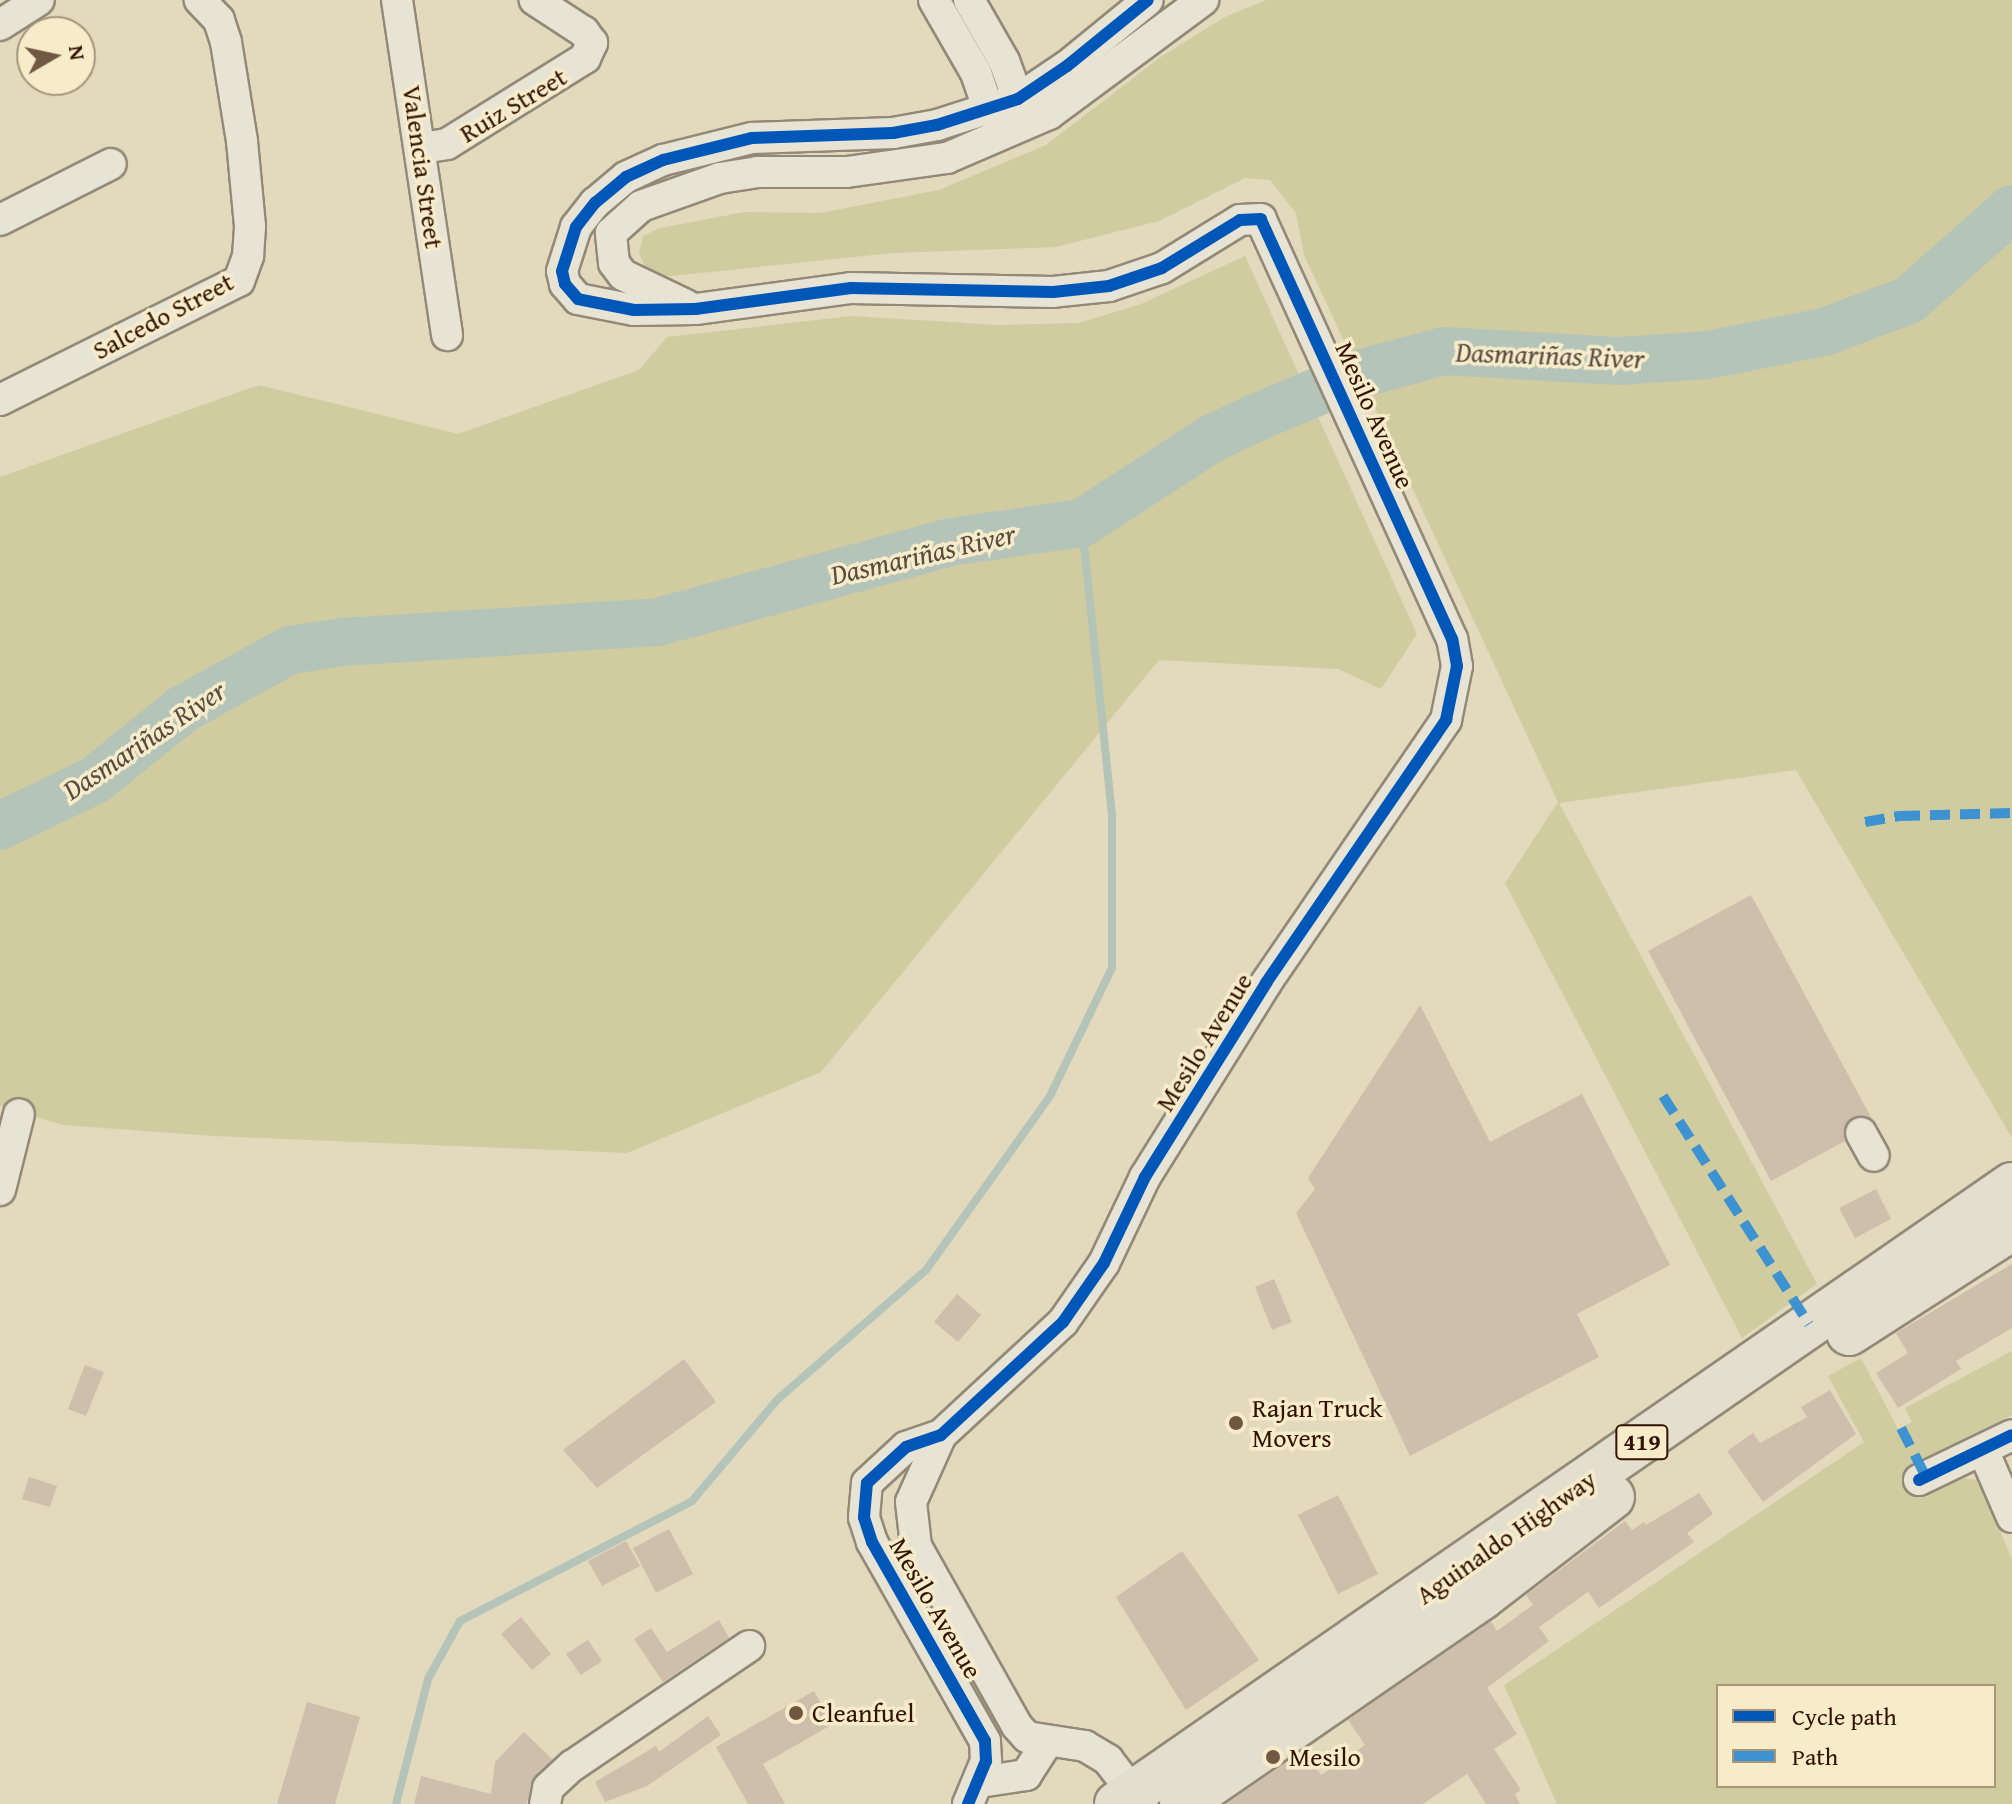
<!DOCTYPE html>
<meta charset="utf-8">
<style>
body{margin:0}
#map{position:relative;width:2012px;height:1804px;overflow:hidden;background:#e3d9bd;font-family:"Gentium Book Plus",serif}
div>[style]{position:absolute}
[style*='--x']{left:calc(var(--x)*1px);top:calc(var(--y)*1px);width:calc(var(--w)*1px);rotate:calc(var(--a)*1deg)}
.green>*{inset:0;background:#d0cc9f}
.stream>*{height:8px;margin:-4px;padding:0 4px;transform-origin:4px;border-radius:4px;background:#b4c4b8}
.river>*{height:48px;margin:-24px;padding:0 24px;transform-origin:24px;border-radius:24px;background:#b4c4b8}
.building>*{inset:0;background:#cebeac}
.roads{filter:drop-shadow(2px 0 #938977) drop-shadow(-2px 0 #938977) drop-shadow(0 2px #938977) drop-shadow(0 -2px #938977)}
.street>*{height:30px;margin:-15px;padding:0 15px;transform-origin:15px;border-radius:15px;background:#e7e3d5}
.primary>*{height:44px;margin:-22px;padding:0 22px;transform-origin:22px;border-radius:22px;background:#e3dece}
.quiet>*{height:10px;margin-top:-5px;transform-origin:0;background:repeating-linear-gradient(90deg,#3d92d1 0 20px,transparent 0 30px)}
.cycleway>*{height:12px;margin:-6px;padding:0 6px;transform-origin:6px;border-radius:6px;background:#0057b8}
.dots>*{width:22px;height:22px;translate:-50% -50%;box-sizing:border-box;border:4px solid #f7ecca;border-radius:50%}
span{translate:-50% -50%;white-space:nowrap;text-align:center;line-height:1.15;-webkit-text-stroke:7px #f7ecca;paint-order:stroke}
.shield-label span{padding:2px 6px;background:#f7ecca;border:2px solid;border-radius:6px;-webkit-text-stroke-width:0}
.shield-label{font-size:24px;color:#321202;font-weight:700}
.street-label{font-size:26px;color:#321202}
.poi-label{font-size:26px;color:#321202}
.left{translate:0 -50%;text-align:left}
.water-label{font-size:28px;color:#584d41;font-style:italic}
.legend{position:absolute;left:1716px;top:1684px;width:280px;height:104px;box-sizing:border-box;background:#f7ecca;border:2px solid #a8957a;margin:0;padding:10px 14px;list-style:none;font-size:24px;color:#321202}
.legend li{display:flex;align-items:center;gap:16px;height:40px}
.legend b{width:40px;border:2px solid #a8957a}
.north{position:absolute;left:16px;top:16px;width:80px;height:80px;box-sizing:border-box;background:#f7ecca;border:2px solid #a8957a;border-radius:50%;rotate:81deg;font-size:22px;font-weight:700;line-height:32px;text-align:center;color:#321202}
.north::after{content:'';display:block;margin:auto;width:28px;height:36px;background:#705843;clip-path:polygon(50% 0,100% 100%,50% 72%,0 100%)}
</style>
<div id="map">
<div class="green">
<div style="clip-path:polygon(1266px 0,2012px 0,2012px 1138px,1796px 770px,1559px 803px,1817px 1284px,1742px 1338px,1505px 883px,1558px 802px,1304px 255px,1296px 213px,1270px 180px,1245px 178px,1159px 221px,1056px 247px,893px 253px,662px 277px,646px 270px,639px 253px,643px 236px,660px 228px,745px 212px,820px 213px,939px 190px,1046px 145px,1162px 56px,1225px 17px)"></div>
<div style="clip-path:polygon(1245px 256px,1417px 634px,1381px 689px,1338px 669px,1159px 660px,821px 1072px,627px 1153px,214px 1136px,63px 1125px,0 1106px,0 477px,259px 385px,458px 434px,639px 370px,667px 337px,851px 316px,999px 325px,1079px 323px,1141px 304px)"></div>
<div style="clip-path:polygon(evenodd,2012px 1351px,2012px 1415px,1913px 1464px,1926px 1494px,1963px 1478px,1979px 1480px,2012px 1559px,2012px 1804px,1557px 1804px,1504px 1685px,1864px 1442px,1828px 1376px,1861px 1358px,1898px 1429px,1912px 1422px,1905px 1408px,2012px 1351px,1718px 1686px,1994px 1686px,1994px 1786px,1718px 1786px,1718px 1686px)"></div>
</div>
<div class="stream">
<div style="--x:396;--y:1804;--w:129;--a:-75.6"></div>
<div style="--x:428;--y:1679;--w:66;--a:-61.1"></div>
<div style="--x:460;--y:1621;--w:261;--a:-27.3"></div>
<div style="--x:692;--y:1501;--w:133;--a:-49.9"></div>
<div style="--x:778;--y:1399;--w:196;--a:-41.1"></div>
<div style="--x:926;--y:1270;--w:214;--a:-54.5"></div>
<div style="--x:1050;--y:1096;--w:142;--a:-64.2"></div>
<div style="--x:1112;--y:968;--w:153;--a:-90"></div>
<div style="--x:1112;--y:815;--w:294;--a:-95.9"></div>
</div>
<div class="river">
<div style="--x:0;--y:826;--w:106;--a:-25.8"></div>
<div style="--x:95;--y:780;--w:113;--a:-38.9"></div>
<div style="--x:183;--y:709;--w:122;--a:-28.9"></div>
<div style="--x:290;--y:650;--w:53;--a:-8.7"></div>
<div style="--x:342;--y:642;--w:317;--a:-3.6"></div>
<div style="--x:658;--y:622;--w:304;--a:-15.3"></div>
<div style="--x:951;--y:542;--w:132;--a:-8.3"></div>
<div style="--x:1082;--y:523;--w:154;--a:-33.1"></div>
<div style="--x:1211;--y:439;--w:47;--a:-25.5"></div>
<div style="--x:1253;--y:419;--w:115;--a:-23"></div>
<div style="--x:1359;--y:374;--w:88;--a:-15.1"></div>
<div style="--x:1444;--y:351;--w:175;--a:3.3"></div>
<div style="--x:1619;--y:361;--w:89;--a:-3.9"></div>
<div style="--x:1708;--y:355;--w:118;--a:-11.2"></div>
<div style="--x:1824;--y:332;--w:91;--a:-20.6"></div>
<div style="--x:1909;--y:300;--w:137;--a:-41.5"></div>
</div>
<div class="building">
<div style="clip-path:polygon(1751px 895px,1872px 1119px,1852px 1118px,1843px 1132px,1845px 1141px,1771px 1181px,1648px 951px)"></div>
<div style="clip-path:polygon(1420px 1005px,1490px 1142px,1582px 1094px,1670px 1265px,1577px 1314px,1599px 1357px,1410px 1456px,1296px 1213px,1315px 1189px,1308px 1178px)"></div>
<div style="clip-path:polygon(1876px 1189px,1891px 1219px,1855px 1238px,1839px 1208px)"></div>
<div style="clip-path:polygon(2012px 1264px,2012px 1328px,1956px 1361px,1961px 1369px,1898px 1408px,1876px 1373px,1908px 1353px,1896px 1333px)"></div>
<div style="clip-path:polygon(1274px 1279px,1292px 1322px,1272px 1330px,1255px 1287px)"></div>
<div style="clip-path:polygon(957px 1294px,981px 1315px,958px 1342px,934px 1322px)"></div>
<div style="clip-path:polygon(684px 1359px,716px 1402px,597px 1488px,563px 1450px)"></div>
<div style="clip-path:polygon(85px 1365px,104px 1372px,86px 1416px,68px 1409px)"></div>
<div style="clip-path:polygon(1830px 1390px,1856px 1434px,1763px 1502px,1727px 1451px,1753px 1433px,1760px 1443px,1807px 1417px,1801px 1407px)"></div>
<div style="clip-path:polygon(29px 1477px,57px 1486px,50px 1507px,22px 1499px)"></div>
<div style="clip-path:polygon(1699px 1493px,1713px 1514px,1687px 1533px,1694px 1542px,1599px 1608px,1588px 1592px,1539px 1627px,1549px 1641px,1487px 1688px,1517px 1734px,1494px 1749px,1521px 1790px,1515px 1794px,1520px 1804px,1486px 1804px,1467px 1774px,1423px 1804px,1226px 1804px,1306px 1749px,1321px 1775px,1365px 1745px,1348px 1720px,1491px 1621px,1497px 1631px,1533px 1605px,1526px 1595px,1625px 1521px,1632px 1530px,1644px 1522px,1646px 1525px)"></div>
<div style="clip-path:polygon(1338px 1495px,1378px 1574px,1338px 1594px,1298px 1515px)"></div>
<div style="clip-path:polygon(669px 1529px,693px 1574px,656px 1593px,633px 1548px)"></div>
<div style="clip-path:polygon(626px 1541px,640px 1566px,602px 1586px,588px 1561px)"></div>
<div style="clip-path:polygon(1182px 1551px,1259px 1660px,1186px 1710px,1116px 1597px)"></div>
<div style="clip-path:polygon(521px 1617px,551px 1654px,532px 1670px,501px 1634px)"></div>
<div style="clip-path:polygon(719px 1620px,729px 1638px,663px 1682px,634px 1639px,651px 1628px,667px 1652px)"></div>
<div style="clip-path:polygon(588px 1640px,602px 1661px,581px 1675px,566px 1654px)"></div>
<div style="clip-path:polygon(814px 1691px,833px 1724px,763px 1764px,785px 1804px,748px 1804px,716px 1747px)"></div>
<div style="clip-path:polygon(307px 1702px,360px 1717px,335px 1804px,277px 1804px)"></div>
<div style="clip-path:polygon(708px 1716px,721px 1735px,647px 1786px,605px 1802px,595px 1782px,656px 1746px,659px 1752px)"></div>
<div style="clip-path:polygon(524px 1732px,552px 1759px,531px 1784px,527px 1804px,414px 1804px,421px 1776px,491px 1794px,495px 1762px)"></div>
</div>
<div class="roads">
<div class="street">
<div style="--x:397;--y:0;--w:339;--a:81.5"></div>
<div style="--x:934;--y:0;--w:84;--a:60.1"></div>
<div style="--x:976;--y:73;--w:37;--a:71"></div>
<div style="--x:988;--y:108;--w:19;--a:47"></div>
<div style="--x:969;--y:0;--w:70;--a:60.2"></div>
<div style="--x:1004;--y:61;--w:40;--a:69.8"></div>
<div style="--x:1018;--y:99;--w:19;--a:102"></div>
<div style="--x:0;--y:25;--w:46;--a:-32.7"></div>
<div style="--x:422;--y:148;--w:25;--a:-9"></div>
<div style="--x:447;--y:144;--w:163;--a:-31.9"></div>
<div style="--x:585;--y:58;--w:17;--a:-65"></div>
<div style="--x:592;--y:43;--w:14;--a:-126"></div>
<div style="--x:584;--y:32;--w:59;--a:-146.9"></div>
<div style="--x:0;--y:220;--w:124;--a:-26.8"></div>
<div style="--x:686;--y:305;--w:70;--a:-154.5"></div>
<div style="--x:623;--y:275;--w:15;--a:-127"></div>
<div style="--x:614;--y:263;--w:30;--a:-96"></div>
<div style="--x:611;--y:233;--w:40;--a:-42"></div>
<div style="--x:641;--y:206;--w:84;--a:-19.5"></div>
<div style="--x:720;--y:178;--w:37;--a:-9"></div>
<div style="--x:757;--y:172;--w:90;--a:0"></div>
<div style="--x:847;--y:172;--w:101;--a:-8"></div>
<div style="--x:947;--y:158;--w:111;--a:-23.3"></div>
<div style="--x:1049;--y:114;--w:192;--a:-36.5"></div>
<div style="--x:0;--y:400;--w:267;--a:-26.5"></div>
<div style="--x:239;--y:281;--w:27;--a:-70"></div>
<div style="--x:248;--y:256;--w:30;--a:-86"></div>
<div style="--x:250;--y:226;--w:85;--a:-95.4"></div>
<div style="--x:242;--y:141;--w:100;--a:-99.2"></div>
<div style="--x:226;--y:42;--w:23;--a:-108"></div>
<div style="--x:219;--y:20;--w:28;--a:-134"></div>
<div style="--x:1861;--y:1133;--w:26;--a:61"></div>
<div style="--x:0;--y:1190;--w:78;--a:-76"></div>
<div style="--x:941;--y:1435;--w:73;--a:114.1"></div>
<div style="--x:911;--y:1502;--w:44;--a:83.5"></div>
<div style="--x:916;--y:1546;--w:206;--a:60.7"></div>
<div style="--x:1017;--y:1726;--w:15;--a:48"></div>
<div style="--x:1027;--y:1737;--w:59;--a:8.8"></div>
<div style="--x:1085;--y:1746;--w:27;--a:31"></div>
<div style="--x:1108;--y:1760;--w:56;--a:52.3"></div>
<div style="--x:1983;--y:1450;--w:73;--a:66.6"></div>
<div style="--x:1919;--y:1480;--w:103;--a:-25.8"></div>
<div style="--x:980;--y:1782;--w:47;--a:-8.7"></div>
<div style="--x:1026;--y:1775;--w:38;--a:-57"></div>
<div style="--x:545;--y:1804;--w:16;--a:-79"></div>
<div style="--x:548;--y:1788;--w:33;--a:-43"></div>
<div style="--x:572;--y:1766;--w:214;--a:-34.1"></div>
<div style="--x:968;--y:1804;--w:47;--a:-67.3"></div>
<div style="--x:986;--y:1761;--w:20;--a:-93"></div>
<div style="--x:985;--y:1741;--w:229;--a:-119.6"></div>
<div style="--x:872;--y:1542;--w:26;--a:-108"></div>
<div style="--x:864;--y:1517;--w:34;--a:-85"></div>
<div style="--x:867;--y:1483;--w:53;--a:-42.7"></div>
<div style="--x:906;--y:1447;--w:37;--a:-19"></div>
<div style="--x:941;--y:1435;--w:166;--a:-42.8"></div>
<div style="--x:1063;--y:1322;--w:72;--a:-55.2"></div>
<div style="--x:1104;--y:1263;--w:95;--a:-64.5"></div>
<div style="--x:1145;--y:1177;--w:229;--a:-58"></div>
<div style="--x:1266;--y:983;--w:319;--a:-55.6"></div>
<div style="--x:1446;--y:720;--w:55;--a:-78.5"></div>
<div style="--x:1457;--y:666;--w:27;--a:-100"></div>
<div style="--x:1452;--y:639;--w:461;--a:-114.5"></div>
<div style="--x:1261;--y:219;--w:21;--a:177"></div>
<div style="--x:1240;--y:220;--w:92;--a:148.4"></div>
<div style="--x:1162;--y:268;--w:56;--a:161.2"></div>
<div style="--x:1109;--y:286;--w:56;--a:173.9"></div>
<div style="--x:1053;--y:292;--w:202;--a:-178.9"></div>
<div style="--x:851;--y:288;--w:157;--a:172.3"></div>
<div style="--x:695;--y:309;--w:61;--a:179.1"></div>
<div style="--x:634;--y:310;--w:57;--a:-168.9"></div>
<div style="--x:578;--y:299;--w:20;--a:-131"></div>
<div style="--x:565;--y:284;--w:13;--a:-103"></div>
<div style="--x:562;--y:271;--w:46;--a:-72.3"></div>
<div style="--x:576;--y:227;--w:31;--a:-52"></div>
<div style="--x:595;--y:203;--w:40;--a:-40"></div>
<div style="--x:626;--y:177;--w:41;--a:-24.7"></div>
<div style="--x:663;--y:160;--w:92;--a:-13.9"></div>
<div style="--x:752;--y:138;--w:141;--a:-2"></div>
<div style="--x:893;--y:133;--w:45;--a:-10.3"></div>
<div style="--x:937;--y:125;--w:85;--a:-17.8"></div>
<div style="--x:1018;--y:99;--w:59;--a:-34"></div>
<div style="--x:1067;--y:66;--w:104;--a:-39.2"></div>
</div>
<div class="primary">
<div style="--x:1849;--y:1333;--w:194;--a:-32.8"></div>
<div style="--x:1117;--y:1804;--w:1088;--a:-34.67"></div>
<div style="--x:1182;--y:1804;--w:364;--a:-34.6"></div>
<div style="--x:1482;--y:1597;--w:164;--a:-37.6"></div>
</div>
</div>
<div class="quiet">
<div style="--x:1865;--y:822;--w:36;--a:-10"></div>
<div style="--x:1900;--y:816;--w:112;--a:-1.5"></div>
<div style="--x:1663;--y:1096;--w:271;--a:57.4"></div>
<div style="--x:1901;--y:1428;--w:55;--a:63"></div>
</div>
<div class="cycleway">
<div style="--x:1919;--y:1480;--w:103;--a:-25.8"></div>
<div style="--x:968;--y:1804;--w:47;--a:-67.3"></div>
<div style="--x:986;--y:1761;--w:20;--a:-93"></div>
<div style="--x:985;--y:1741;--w:229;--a:-119.6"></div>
<div style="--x:872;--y:1542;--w:26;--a:-108"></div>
<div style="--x:864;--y:1517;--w:34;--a:-85"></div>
<div style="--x:867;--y:1483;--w:53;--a:-42.7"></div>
<div style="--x:906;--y:1447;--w:37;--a:-19"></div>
<div style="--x:941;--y:1435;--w:166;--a:-42.8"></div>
<div style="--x:1063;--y:1322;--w:72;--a:-55.2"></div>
<div style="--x:1104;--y:1263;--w:95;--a:-64.5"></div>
<div style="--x:1145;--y:1177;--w:229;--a:-58"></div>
<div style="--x:1266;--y:983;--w:319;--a:-55.6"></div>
<div style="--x:1446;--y:720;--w:55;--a:-78.5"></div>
<div style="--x:1457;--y:666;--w:27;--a:-100"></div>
<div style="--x:1452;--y:639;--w:461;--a:-114.5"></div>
<div style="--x:1261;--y:219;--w:21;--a:177"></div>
<div style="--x:1240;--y:220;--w:92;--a:148.4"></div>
<div style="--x:1162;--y:268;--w:56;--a:161.2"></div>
<div style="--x:1109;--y:286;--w:56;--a:173.9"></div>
<div style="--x:1053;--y:292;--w:202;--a:-178.9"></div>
<div style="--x:851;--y:288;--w:157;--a:172.3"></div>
<div style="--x:695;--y:309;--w:61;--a:179.1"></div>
<div style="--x:634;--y:310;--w:57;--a:-168.9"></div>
<div style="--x:578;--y:299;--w:20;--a:-131"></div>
<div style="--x:565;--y:284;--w:13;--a:-103"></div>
<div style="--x:562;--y:271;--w:46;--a:-72.3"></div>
<div style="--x:576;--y:227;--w:31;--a:-52"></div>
<div style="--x:595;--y:203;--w:40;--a:-40"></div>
<div style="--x:626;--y:177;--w:41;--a:-24.7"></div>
<div style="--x:663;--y:160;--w:92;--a:-13.9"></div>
<div style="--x:752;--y:138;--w:141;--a:-2"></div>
<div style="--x:893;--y:133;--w:45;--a:-10.3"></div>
<div style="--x:937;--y:125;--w:85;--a:-17.8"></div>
<div style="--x:1018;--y:99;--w:59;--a:-34"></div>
<div style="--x:1067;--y:66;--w:104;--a:-39.2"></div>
</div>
<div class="dots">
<div style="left:1236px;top:1423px;background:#705843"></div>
<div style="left:796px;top:1713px;background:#705843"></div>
<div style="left:1273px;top:1757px;background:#705843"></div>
</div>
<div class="shield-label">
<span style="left:1642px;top:1442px">419</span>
</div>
<div class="street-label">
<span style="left:513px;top:105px;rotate:-31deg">Ruiz Street</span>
<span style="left:423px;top:167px;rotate:82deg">Valencia Street</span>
<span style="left:163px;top:316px;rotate:-28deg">Salcedo Street</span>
<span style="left:1375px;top:415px;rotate:66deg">Mesilo Avenue</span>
<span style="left:1204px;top:1042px;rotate:-58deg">Mesilo Avenue</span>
<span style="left:1506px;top:1537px;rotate:-35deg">Aguinaldo Highway</span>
<span style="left:936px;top:1608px;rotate:60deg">Mesilo Avenue</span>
</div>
<div class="poi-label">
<span class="left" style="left:1252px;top:1423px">Rajan Truck<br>Movers</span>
<span class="left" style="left:812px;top:1713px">Cleanfuel</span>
<span class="left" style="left:1289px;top:1757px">Mesilo</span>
</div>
<div class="water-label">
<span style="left:1550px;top:355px;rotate:2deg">Dasmariñas River</span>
<span style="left:923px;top:554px;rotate:-13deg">Dasmariñas River</span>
<span style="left:144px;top:740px;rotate:-34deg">Dasmariñas River</span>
</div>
<ul class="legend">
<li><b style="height:10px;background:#0057b8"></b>Cycle path</li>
<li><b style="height:10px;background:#3d92d1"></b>Path</li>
</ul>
<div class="north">N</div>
</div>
